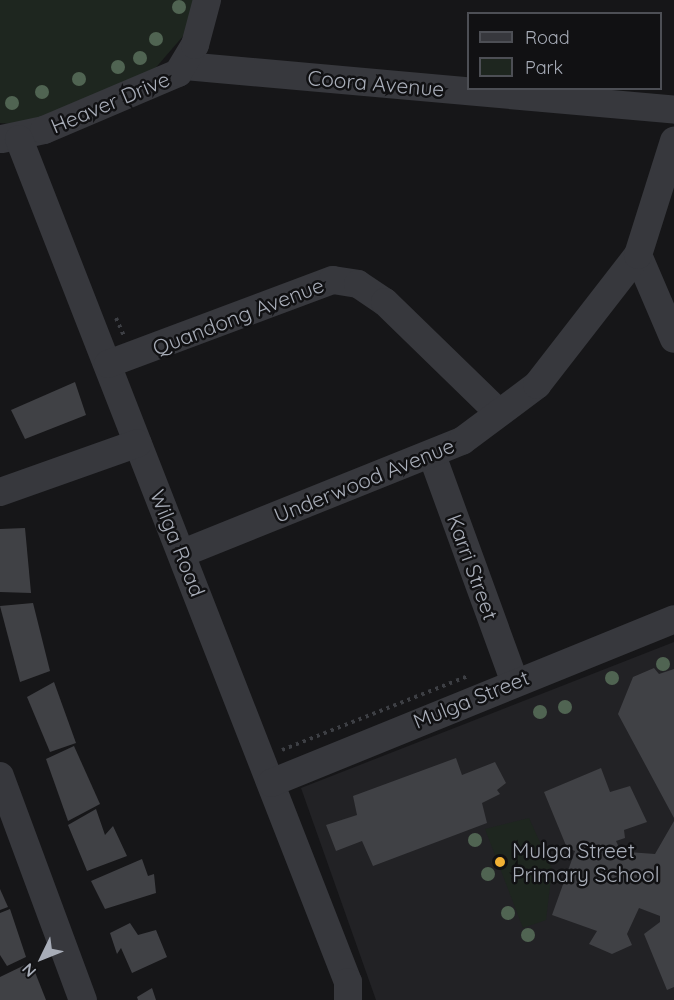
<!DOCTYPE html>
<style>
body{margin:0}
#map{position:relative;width:674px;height:1000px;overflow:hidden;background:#161618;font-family:Quicksand,sans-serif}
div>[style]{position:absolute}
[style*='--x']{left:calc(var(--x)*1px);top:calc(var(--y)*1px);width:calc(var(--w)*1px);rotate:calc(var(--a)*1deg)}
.built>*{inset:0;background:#222225}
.green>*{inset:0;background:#1e261f}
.building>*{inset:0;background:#404145}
.path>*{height:4px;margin-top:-2px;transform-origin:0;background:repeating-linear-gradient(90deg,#3d3f44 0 3px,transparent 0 7.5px)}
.minor>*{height:28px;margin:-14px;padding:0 14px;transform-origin:14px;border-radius:14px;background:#37383d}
.trees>*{width:14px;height:14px;margin:-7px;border-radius:50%;background:#506452}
.dots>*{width:16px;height:16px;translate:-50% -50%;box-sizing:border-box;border:3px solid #111113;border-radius:50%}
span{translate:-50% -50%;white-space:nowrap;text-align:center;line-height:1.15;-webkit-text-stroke:5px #111113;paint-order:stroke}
.street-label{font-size:21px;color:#a8adb8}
.poi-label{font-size:21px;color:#a8adb8}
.left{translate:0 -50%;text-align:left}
.legend{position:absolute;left:467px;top:12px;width:195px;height:78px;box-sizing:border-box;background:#111113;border:2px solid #4d4f55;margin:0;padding:8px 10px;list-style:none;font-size:18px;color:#a8adb8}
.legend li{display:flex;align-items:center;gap:12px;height:30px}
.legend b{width:30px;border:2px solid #4d4f55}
.north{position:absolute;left:12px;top:928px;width:60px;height:60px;-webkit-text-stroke:4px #111113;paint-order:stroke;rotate:227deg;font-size:16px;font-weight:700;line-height:24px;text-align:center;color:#a8adb8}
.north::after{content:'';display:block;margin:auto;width:21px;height:27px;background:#a8adb8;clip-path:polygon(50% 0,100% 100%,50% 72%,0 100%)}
</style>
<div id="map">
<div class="built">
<div style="clip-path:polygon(674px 642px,674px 1000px,376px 1000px,301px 788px)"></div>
</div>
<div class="green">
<div style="clip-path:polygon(0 0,196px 0,184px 35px,146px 79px,23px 125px,0 123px)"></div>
<div style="clip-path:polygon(529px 818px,552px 869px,546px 920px,523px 928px,485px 829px)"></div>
</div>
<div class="building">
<div style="clip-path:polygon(75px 382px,86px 415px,25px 439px,11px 410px)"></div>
<div style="clip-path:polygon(25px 528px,31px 593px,0 592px,0 529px)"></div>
<div style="clip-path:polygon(33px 603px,50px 671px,20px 682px,0 606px)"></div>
<div style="clip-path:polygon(654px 668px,659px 674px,674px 669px,674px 818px,618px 714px,633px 677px)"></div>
<div style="clip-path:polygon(54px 682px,76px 743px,50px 752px,27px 697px)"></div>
<div style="clip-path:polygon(74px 746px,100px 804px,68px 821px,46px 759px)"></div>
<div style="clip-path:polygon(456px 758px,462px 775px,495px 762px,506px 783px,497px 790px,500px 794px,482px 803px,487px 823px,373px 866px,362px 841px,336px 851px,326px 825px,357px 815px,353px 796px)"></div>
<div style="clip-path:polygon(601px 768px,610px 792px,630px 786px,647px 822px,624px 830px,625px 838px,616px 841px,625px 860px,631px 857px,628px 852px,655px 854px,674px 821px,674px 987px,667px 990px,644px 934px,660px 922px,660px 916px,639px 908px,627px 934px,632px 945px,612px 954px,589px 944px,597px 931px,552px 915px,575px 851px,567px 848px,544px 792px)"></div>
<div style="clip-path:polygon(96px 809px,105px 835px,113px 826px,127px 856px,87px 871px,68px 825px)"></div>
<div style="clip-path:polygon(142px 859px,148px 876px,154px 874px,156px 893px,105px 909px,91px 881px)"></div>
<div style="clip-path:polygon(0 889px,8px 907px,0 910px)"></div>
<div style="clip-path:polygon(10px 909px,26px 957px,7px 966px,0 955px,0 913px)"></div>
<div style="clip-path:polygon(130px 923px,138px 935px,156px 930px,167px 957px,132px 973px,121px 948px,117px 954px,110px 933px)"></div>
<div style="clip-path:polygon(31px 962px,46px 1000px,0 1000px,0 977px)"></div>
<div style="clip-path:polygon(152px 988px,156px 1000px,138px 1000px,137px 997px)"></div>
</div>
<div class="path">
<div style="--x:116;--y:318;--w:20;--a:66"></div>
<div style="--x:282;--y:750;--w:202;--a:-21.7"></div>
</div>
<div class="minor">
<div style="--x:185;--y:66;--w:491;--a:5.1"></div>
<div style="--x:2;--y:139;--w:43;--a:-12.1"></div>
<div style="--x:44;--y:130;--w:146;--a:-23"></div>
<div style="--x:178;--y:73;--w:33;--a:-59"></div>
<div style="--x:195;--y:45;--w:47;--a:-75.1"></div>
<div style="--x:19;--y:139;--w:905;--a:68.68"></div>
<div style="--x:348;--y:982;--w:18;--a:90"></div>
<div style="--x:638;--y:255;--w:91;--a:66.8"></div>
<div style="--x:108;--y:364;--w:240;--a:-20.5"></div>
<div style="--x:333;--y:280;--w:25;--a:9"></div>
<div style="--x:358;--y:284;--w:32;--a:34"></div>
<div style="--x:385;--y:302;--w:159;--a:44.2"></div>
<div style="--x:432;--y:455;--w:239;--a:70"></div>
<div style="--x:0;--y:492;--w:146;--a:-19.5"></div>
<div style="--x:183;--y:553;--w:301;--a:-21.9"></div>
<div style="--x:462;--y:441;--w:94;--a:-36.7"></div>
<div style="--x:537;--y:385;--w:165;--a:-52.2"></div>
<div style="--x:638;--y:255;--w:120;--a:-72.5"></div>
<div style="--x:0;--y:776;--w:239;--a:69.7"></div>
<div style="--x:271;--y:783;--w:435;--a:-22.1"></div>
</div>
<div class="trees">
<div style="left:179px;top:7px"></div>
<div style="left:156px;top:39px"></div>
<div style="left:140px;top:58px"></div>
<div style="left:118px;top:67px"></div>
<div style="left:79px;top:79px"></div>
<div style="left:42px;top:92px"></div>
<div style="left:12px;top:103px"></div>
<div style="left:663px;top:664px"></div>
<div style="left:612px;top:678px"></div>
<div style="left:565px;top:707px"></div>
<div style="left:540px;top:712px"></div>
<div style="left:475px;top:840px"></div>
<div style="left:488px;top:874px"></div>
<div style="left:508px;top:913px"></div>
<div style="left:528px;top:935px"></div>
</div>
<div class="dots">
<div style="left:500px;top:862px;background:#f2b134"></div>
</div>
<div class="street-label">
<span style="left:376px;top:83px;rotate:5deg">Coora Avenue</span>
<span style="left:110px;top:102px;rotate:-23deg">Heaver Drive</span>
<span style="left:238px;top:316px;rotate:-21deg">Quandong Avenue</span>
<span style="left:364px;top:480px;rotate:-22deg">Underwood Avenue</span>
<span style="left:178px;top:543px;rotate:68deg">Wilga Road</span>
<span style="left:473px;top:567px;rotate:70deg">Karri Street</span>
<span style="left:471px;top:699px;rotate:-22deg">Mulga Street</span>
</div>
<div class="poi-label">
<span class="left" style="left:512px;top:862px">Mulga Street<br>Primary School</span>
</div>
<ul class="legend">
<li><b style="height:8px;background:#37383d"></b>Road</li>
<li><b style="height:16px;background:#1e261f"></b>Park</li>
</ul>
<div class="north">N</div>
</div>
